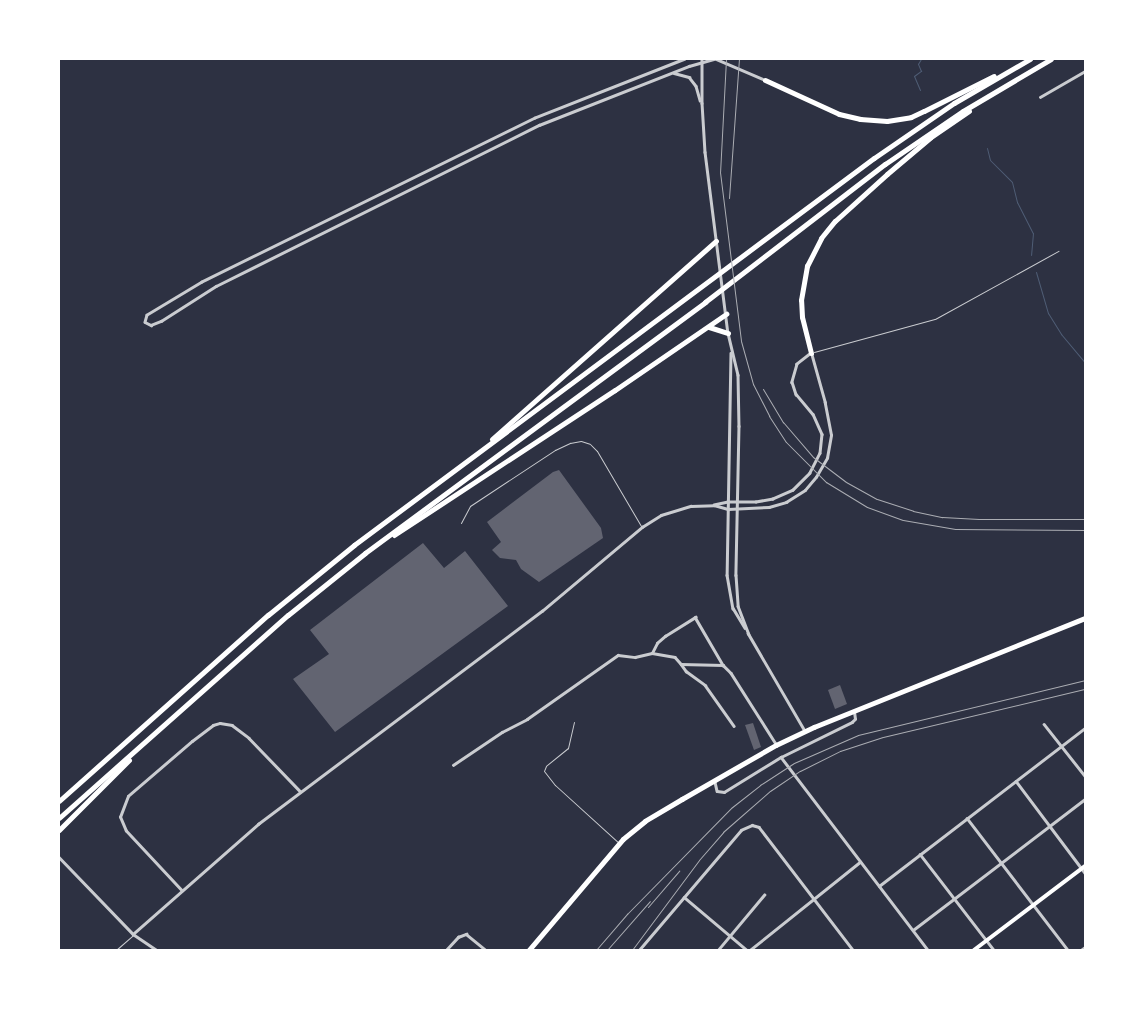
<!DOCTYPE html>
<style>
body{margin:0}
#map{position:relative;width:1144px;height:1009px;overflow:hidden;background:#2d3142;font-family:Inter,sans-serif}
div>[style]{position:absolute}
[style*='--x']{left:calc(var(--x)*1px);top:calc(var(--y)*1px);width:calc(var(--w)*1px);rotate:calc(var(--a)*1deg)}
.stream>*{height:1px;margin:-0.5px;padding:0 0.5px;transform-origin:0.5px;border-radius:0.5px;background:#4f5d75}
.building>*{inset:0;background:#626471}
.service>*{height:1px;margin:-0.5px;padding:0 0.5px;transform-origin:0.5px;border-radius:0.5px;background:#caccd0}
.minor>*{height:2.5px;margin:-1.25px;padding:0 1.25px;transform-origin:1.25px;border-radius:1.25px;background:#caccd0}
.secondary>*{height:4px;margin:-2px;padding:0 2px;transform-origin:2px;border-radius:2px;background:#fff}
.primary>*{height:4.5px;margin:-2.25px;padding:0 2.25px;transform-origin:2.25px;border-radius:2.25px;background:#fff}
.motorway>*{height:5px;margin:-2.5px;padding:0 2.5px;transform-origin:2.5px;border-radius:2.5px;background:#fff}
.rail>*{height:1px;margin:-0.5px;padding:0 0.5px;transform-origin:0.5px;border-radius:0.5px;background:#abadb3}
span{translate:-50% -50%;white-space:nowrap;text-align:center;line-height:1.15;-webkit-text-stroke:5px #fff;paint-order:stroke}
.frame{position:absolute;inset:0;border:60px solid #fff;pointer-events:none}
</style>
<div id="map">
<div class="stream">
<div style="--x:920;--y:90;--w:15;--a:-113"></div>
<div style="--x:914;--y:76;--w:9;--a:-36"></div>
<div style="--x:921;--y:71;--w:8;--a:-113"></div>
<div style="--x:918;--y:64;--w:6;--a:-59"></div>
<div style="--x:987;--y:148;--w:12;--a:76"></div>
<div style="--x:990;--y:160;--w:31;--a:45"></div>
<div style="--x:1012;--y:182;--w:21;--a:76"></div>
<div style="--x:1017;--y:202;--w:35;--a:63"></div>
<div style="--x:1033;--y:233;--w:22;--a:95"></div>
<div style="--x:1036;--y:272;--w:43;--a:73.7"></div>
<div style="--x:1048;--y:313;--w:25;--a:58"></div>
<div style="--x:1061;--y:334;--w:38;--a:50"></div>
</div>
<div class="building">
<div style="clip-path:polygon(559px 470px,601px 528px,603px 538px,539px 582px,521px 569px,516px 560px,500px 558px,492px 550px,501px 542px,487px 522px,553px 472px)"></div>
<div style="clip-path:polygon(423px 543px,444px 568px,465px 551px,508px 606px,335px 732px,293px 679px,329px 654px,310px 630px)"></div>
<div style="clip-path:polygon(840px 685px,847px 704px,835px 709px,828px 690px)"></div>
<div style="clip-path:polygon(753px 723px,761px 747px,754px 750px,745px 725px)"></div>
</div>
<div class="service">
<div style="--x:814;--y:352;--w:125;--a:-15.3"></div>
<div style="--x:935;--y:319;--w:141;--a:-28.9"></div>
<div style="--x:461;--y:523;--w:19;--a:-62"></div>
<div style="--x:470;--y:506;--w:102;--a:-33.4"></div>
<div style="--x:555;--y:450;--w:17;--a:-25"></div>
<div style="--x:570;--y:443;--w:11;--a:-10"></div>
<div style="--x:581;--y:441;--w:9;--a:18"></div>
<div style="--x:590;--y:444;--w:10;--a:45"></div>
<div style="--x:597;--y:451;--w:87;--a:59.6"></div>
<div style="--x:574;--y:722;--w:27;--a:103"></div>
<div style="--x:568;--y:748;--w:28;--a:141"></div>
<div style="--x:546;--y:766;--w:5;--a:112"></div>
<div style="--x:544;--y:771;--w:18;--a:52"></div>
<div style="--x:555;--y:785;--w:86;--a:42.2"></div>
<div style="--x:116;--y:950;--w:23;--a:-41"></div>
</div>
<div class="minor">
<div style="--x:685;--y:59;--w:161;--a:158.5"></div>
<div style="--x:535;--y:118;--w:371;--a:153.8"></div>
<div style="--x:202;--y:282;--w:64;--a:149"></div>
<div style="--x:147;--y:315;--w:7;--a:106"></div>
<div style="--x:145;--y:322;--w:7;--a:27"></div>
<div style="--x:151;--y:325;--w:11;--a:-22"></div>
<div style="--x:161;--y:321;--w:65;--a:-32.5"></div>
<div style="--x:216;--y:286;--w:361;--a:-26.5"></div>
<div style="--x:539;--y:125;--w:161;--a:-21.5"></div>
<div style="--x:689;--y:66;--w:26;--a:-16"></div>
<div style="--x:702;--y:59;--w:44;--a:90"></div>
<div style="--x:702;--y:103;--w:49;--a:86.5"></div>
<div style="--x:705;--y:152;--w:182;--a:82.8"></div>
<div style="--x:728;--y:333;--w:43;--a:76.6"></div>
<div style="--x:738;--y:375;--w:51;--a:88.9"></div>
<div style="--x:739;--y:426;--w:149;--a:91.2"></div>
<div style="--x:736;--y:575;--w:31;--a:86"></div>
<div style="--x:738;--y:606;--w:30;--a:69"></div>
<div style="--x:716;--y:59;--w:53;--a:23.2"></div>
<div style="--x:674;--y:73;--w:16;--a:15"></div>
<div style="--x:689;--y:77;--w:11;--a:52"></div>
<div style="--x:696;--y:86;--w:15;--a:74"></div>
<div style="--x:1040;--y:97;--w:52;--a:-30"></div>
<div style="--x:731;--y:353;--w:222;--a:91"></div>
<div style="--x:727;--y:575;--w:34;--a:80"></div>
<div style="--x:733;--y:608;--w:23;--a:59"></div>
<div style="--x:748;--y:633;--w:113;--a:59.8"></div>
<div style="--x:652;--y:653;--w:11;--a:-63"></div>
<div style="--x:657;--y:643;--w:11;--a:-41"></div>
<div style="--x:665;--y:636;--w:36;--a:-32"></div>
<div style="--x:695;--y:617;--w:56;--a:59.7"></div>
<div style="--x:681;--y:664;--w:9;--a:54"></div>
<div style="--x:686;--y:671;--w:24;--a:36"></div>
<div style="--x:705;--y:685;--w:50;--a:54.7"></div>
<div style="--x:1044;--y:724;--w:66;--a:51.7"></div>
<div style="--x:781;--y:757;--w:243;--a:52.7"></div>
<div style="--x:453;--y:765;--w:59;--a:-34"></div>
<div style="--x:502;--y:732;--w:28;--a:-27"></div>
<div style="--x:527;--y:719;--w:111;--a:-35.1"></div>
<div style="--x:618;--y:655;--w:17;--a:7"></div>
<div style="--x:635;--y:657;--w:17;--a:-13"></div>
<div style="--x:652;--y:653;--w:23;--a:10"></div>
<div style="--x:675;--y:657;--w:9;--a:49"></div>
<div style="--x:681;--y:664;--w:42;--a:1.4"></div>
<div style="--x:723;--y:665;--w:11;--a:45"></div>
<div style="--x:731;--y:673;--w:84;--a:57.6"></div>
<div style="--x:1016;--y:781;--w:115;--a:53.1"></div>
<div style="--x:715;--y:782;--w:9;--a:77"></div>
<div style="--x:717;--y:791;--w:7;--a:8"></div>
<div style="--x:724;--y:792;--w:67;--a:-31.6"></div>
<div style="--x:781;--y:757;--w:79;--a:-26.2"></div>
<div style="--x:852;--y:722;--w:4;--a:-45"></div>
<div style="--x:855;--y:719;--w:7;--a:-98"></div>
<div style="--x:967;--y:818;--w:166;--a:52.6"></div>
<div style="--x:920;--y:854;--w:121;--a:52.4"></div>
<div style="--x:59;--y:857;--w:107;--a:46.1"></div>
<div style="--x:133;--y:934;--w:29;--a:34"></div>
<div style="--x:879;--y:886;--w:260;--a:-37.5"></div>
<div style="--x:182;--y:891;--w:82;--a:-133"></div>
<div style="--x:126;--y:831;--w:15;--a:-113"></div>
<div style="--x:120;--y:817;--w:22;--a:-69"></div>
<div style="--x:128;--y:796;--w:84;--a:-40.7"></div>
<div style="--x:192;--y:741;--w:26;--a:-37"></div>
<div style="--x:213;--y:725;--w:7;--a:-16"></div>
<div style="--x:220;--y:723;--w:12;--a:9"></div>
<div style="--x:232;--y:725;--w:21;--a:37"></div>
<div style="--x:249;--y:738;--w:74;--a:46.1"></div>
<div style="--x:684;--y:897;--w:82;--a:40.1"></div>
<div style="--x:913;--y:930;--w:216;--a:-37.3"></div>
<div style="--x:133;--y:934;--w:167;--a:-41.3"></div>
<div style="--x:258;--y:824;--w:355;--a:-36.9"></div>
<div style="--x:542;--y:611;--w:131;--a:-40"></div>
<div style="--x:642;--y:527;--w:22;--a:-32"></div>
<div style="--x:661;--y:515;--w:31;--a:-17"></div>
<div style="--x:691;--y:506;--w:23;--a:-2"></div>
<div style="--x:714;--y:505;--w:15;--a:16"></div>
<div style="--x:728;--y:509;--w:41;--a:-2.8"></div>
<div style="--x:769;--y:507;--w:18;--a:-16"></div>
<div style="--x:786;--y:502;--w:22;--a:-32"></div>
<div style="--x:805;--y:490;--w:17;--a:-50"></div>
<div style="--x:816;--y:477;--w:22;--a:-60"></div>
<div style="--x:827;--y:458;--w:23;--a:-80"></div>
<div style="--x:831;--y:435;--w:33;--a:-101"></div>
<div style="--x:825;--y:403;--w:52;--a:-105.6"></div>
<div style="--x:811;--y:353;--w:18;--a:142"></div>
<div style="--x:797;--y:364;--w:19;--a:106"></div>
<div style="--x:792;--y:382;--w:13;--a:72"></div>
<div style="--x:796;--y:394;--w:26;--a:50"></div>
<div style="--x:813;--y:414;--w:22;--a:66"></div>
<div style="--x:822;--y:434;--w:19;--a:96"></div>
<div style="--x:820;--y:453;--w:22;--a:117"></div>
<div style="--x:810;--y:473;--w:24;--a:135"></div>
<div style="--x:793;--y:490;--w:22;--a:156"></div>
<div style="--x:773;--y:499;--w:17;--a:170"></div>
<div style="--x:756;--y:502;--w:28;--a:180"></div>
<div style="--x:728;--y:502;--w:14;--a:168"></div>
<div style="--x:446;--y:950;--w:18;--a:-47"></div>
<div style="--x:458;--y:937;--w:9;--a:-21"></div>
<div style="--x:466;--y:934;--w:26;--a:39"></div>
<div style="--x:639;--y:950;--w:157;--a:-49.6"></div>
<div style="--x:741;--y:830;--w:12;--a:-24"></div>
<div style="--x:752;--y:825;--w:7;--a:16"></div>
<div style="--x:759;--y:827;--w:155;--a:52.6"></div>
<div style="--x:718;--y:950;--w:72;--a:-50.1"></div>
<div style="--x:750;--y:950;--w:141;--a:-38.7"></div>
<div style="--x:1081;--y:950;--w:5;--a:-37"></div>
</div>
<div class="secondary">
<div style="--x:974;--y:950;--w:139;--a:-37.1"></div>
</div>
<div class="primary">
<div style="--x:529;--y:950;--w:145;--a:-49.7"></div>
<div style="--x:623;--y:839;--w:28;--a:-39"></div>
<div style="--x:645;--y:821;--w:43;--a:-30.7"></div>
<div style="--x:682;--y:799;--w:108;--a:-29.9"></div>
<div style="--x:776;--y:745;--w:42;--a:-25.3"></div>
<div style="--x:814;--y:727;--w:292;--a:-21.9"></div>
</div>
<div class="motorway">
<div style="--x:765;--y:80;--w:81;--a:24.7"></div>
<div style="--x:839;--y:114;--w:22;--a:13"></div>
<div style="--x:860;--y:119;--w:27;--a:4"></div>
<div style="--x:887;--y:121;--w:24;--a:-9"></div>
<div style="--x:911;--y:117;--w:14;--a:-25"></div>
<div style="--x:924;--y:111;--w:78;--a:-26.6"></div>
<div style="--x:709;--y:327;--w:20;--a:18"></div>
<div style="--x:811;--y:353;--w:37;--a:-104"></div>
<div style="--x:802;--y:317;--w:17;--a:-93"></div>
<div style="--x:801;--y:300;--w:35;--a:-80"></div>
<div style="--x:807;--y:266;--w:31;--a:-63"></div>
<div style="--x:821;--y:238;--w:22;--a:-51"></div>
<div style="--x:835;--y:221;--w:70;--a:-42.1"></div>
<div style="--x:887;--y:174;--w:57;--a:-40.1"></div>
<div style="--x:931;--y:137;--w:46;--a:-34.4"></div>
<div style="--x:492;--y:439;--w:299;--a:-41.5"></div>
<div style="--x:394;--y:535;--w:264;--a:-33.3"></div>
<div style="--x:615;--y:390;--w:135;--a:-34.4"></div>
<div style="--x:59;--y:801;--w:280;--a:-41.7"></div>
<div style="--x:268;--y:615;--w:111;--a:-39.1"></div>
<div style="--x:354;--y:545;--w:648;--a:-36.66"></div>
<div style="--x:874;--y:158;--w:97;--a:-34.5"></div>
<div style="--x:954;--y:103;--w:88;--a:-30.1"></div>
<div style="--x:59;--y:818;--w:306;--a:-41.6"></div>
<div style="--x:288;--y:615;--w:99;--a:-38.8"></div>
<div style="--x:365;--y:553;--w:423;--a:-36.4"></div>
<div style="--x:705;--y:302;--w:227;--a:-37.5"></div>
<div style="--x:885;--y:164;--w:94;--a:-34.2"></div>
<div style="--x:963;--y:111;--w:102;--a:-30.6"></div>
<div style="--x:59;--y:830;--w:99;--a:-45"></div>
</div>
<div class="rail">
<div style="--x:726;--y:59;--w:113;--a:93"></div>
<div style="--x:720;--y:172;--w:170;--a:82.9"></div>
<div style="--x:741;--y:341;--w:45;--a:74.4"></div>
<div style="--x:753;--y:384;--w:36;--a:63"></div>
<div style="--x:769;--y:416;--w:31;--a:57"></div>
<div style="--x:786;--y:442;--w:57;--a:45"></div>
<div style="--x:826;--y:482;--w:48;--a:31.4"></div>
<div style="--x:867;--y:507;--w:38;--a:20"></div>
<div style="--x:903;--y:520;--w:53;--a:9.8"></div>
<div style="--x:955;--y:529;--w:130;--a:0.4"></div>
<div style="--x:729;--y:198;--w:139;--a:-85.9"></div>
<div style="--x:763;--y:389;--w:39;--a:59"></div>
<div style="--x:783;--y:422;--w:46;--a:49.4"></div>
<div style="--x:813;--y:457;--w:41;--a:37.1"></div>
<div style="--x:846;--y:482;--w:35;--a:29"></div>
<div style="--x:877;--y:499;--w:38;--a:18"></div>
<div style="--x:913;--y:511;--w:30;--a:12"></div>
<div style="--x:942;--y:517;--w:37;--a:3"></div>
<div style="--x:979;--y:519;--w:106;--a:0"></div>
<div style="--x:648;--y:907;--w:48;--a:-49.3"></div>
<div style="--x:596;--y:950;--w:48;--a:-49.3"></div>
<div style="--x:627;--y:914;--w:148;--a:-45.5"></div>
<div style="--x:731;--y:808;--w:37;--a:-38"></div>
<div style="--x:760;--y:785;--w:40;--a:-32.9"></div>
<div style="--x:794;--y:763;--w:70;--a:-23.6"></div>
<div style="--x:858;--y:735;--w:234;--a:-13.6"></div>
<div style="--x:607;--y:950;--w:65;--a:-48.7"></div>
<div style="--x:632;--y:950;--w:112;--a:-53.3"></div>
<div style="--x:699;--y:860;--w:37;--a:-49"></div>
<div style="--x:723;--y:832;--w:62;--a:-41.1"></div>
<div style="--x:770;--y:791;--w:36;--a:-34"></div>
<div style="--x:800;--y:771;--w:45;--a:-26.6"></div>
<div style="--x:840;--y:751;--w:45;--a:-18"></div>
<div style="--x:883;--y:737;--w:208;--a:-13.4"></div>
</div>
<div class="frame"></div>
</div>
